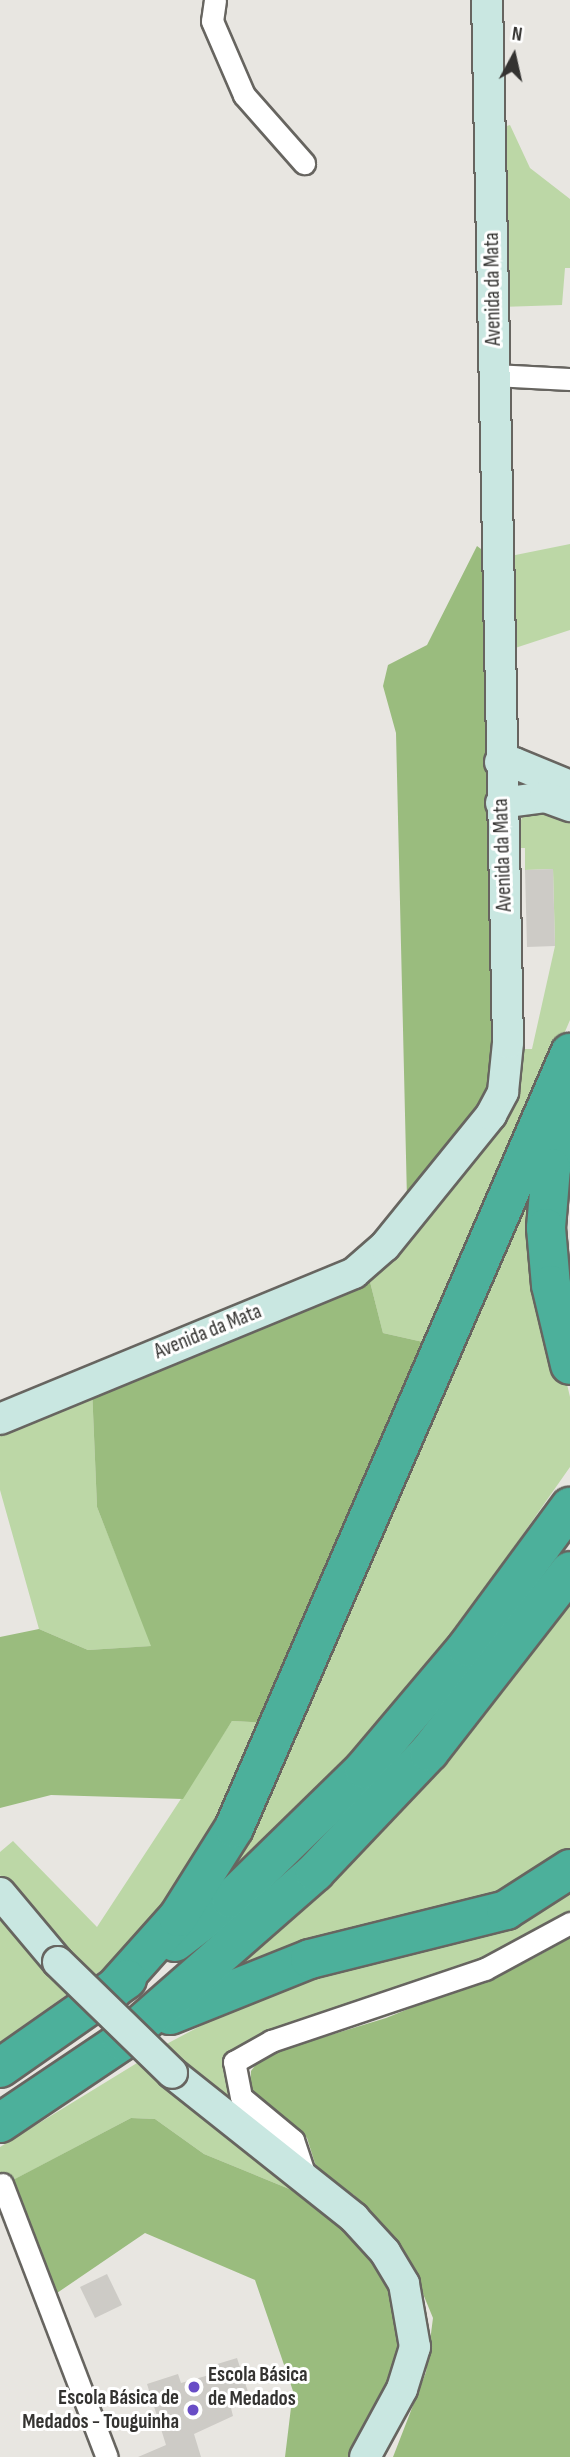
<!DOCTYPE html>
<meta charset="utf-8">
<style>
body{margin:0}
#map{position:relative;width:570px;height:2457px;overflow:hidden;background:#e8e6e1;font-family:"Sofia Sans Condensed",sans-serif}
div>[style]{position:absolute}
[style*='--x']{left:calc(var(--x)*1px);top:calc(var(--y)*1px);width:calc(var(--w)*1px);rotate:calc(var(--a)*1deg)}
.green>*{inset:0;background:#bcd7a6}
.forest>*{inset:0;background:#9abc7e}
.building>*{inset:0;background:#cdcbc6}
.roads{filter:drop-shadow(2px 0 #676560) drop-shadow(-2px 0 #676560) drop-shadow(0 2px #676560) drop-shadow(0 -2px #676560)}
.street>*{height:21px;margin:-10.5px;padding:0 10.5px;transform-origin:10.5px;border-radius:10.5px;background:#fff}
.secondary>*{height:30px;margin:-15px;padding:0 15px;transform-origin:15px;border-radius:15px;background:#c9e7e1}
.highway>*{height:38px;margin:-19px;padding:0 19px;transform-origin:19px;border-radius:19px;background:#4cb09b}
.bridges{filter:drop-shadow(2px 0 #676560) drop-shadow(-2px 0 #676560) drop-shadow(0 2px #676560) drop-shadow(0 -2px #676560)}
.secondary-bridge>*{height:30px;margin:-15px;padding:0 15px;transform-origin:15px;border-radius:15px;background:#c9e7e1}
.dots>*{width:19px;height:19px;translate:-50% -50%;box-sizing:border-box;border:4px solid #fff;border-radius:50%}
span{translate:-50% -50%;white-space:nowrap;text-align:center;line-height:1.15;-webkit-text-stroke:6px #fff;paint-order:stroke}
.street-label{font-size:21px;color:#343331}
.poi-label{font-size:21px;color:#343331;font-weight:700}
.left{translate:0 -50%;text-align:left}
.right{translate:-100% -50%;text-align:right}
.north{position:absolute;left:479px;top:21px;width:70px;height:70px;-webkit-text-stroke:5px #fff;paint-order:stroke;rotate:8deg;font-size:19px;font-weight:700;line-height:28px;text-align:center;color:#343331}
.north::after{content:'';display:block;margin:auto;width:24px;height:32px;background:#343331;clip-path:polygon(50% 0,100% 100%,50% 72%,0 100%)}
</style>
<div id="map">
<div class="green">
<div style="clip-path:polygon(510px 125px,530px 168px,570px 199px,570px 268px,565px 268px,562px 305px,499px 307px,494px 130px)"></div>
<div style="clip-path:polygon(570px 544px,570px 630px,509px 650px,506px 557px)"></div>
<div style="clip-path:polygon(524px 812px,570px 812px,570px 1020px,432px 1344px,383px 1333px,368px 1274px,517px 1049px,532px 1049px,555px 946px,553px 869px,525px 870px,525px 848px,511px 848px)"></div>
<div style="clip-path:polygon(570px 1075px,545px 1290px,570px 1397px,570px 1467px,444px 1647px,347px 1760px,202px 1900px)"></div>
<div style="clip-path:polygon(92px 1388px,97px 1507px,152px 1646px,88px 1650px,39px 1629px,0 1490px,0 1432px)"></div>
<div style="clip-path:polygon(570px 1605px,570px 1859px,520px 1896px,206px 1992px,360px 1854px,474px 1727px)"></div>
<div style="clip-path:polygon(232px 1721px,268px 1723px,211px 1850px,129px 1950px,88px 1980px,11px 1894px,0 1875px,0 1852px,13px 1841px,97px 1927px)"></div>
<div style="clip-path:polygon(570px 1888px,570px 1916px,482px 1964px,230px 2055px,252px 2131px,159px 2048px,268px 1990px)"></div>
<div style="clip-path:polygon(0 1914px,69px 1993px,0 2042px)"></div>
<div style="clip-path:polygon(137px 2063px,298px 2186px,299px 2193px,204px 2154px,155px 2119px,131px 2118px,0 2187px,0 2147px)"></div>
</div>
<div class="forest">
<div style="clip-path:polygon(477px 546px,489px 555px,495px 1087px,407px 1199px,396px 733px,383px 686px,388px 665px,427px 645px)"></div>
<div style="clip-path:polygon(368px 1274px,383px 1333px,432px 1344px,268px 1723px,232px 1721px,183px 1799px,51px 1795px,0 1808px,0 1637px,39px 1629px,88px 1650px,151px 1646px,97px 1507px,92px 1388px)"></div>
<div style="clip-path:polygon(570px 1938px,570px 2457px,393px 2457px,426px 2372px,433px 2318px,414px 2272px,354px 2195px,318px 2173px,307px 2138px,250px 2089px,251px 2071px,262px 2056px,386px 2018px,534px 1958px)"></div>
<div style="clip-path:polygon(131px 2118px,155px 2119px,204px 2154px,299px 2193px,380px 2259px,401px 2316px,398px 2358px,381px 2414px,348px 2457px,285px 2457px,293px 2391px,255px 2280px,145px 2233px,57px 2293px,11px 2181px)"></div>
</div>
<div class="building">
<div style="clip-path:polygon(553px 869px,555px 946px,527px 947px,525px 870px)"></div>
<div style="clip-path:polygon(107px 2274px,122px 2305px,95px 2318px,80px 2287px)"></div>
<div style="clip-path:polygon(237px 2358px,250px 2398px,230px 2404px,233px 2416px,194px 2434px,201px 2457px,138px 2457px,166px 2445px,147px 2384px,178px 2374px,181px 2383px,216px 2373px,214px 2365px)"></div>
</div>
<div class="roads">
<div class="street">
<div style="--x:215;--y:0;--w:21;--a:98"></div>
<div style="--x:212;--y:21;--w:81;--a:66.6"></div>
<div style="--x:244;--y:95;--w:91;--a:48.6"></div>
<div style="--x:495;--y:375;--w:75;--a:3.1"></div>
<div style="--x:306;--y:2179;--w:41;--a:-108.4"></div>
<div style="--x:293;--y:2140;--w:67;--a:-140.4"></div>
<div style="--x:241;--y:2097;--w:36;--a:-101"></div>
<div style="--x:234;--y:2062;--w:43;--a:-29.6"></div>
<div style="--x:271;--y:2041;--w:226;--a:-18.6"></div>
<div style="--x:485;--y:1969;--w:97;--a:-28.4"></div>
<div style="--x:2;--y:2184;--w:292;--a:69"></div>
</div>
<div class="secondary">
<div style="--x:500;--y:762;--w:14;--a:4"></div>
<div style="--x:514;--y:763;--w:61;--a:22.3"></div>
<div style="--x:501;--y:803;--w:44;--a:-7.8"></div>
<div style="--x:545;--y:797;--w:27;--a:20"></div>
<div style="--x:0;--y:1419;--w:383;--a:-22.4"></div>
<div style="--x:354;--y:1273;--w:41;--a:-41.1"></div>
<div style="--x:385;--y:1246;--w:169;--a:-51"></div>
<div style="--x:491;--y:1115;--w:26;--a:-62"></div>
<div style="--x:503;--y:1092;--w:49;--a:-84.2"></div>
<div style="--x:508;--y:1043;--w:1043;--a:-91.15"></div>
<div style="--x:0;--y:1893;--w:90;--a:50"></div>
<div style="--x:172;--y:2073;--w:233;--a:38.5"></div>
<div style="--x:354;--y:2218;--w:46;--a:47.6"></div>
<div style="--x:385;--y:2252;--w:37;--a:59"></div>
<div style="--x:404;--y:2284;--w:64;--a:80.1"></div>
<div style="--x:415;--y:2347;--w:44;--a:107.2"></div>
<div style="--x:402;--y:2389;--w:77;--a:118.6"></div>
</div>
<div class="highway">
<div style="--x:568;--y:1110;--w:60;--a:106.3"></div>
<div style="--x:551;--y:1168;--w:60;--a:94.8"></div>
<div style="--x:546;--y:1228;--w:57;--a:85"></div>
<div style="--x:551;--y:1285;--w:82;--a:76.6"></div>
<div style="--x:175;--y:1942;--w:71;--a:-37.5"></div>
<div style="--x:231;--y:1899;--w:186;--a:-44.3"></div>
<div style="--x:364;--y:1769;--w:160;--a:-49.8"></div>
<div style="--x:467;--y:1647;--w:174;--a:-53.7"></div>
<div style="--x:112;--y:1991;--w:99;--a:-48.3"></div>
<div style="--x:178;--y:1917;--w:105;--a:-57.8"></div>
<div style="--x:234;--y:1828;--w:845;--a:-66.56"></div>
<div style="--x:170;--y:2015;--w:151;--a:-21.8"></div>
<div style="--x:310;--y:1959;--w:202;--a:-14"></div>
<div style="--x:506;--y:1910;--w:76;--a:-32.6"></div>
<div style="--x:0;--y:2068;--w:155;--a:-35"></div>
<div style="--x:0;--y:2123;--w:147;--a:-33.9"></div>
<div style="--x:122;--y:2041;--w:257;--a:-41.2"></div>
<div style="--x:315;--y:1872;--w:166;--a:-46.5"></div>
<div style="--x:429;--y:1752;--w:229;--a:-52.1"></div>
</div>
</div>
<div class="bridges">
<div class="secondary-bridge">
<div style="--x:58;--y:1962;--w:159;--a:44.2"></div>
</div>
</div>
<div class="dots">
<div style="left:194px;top:2387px;background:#694dc6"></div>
<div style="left:193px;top:2410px;background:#694dc6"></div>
</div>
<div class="street-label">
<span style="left:493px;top:289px;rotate:-91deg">Avenida da Mata</span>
<span style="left:503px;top:855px;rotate:-92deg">Avenida da Mata</span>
<span style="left:208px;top:1332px;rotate:-22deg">Avenida da Mata</span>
</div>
<div class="poi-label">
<span class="left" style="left:208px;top:2387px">Escola Básica<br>de Medados</span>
<span class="right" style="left:179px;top:2410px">Escola Básica de<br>Medados - Touguinha</span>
</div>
<div class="north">N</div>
</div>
